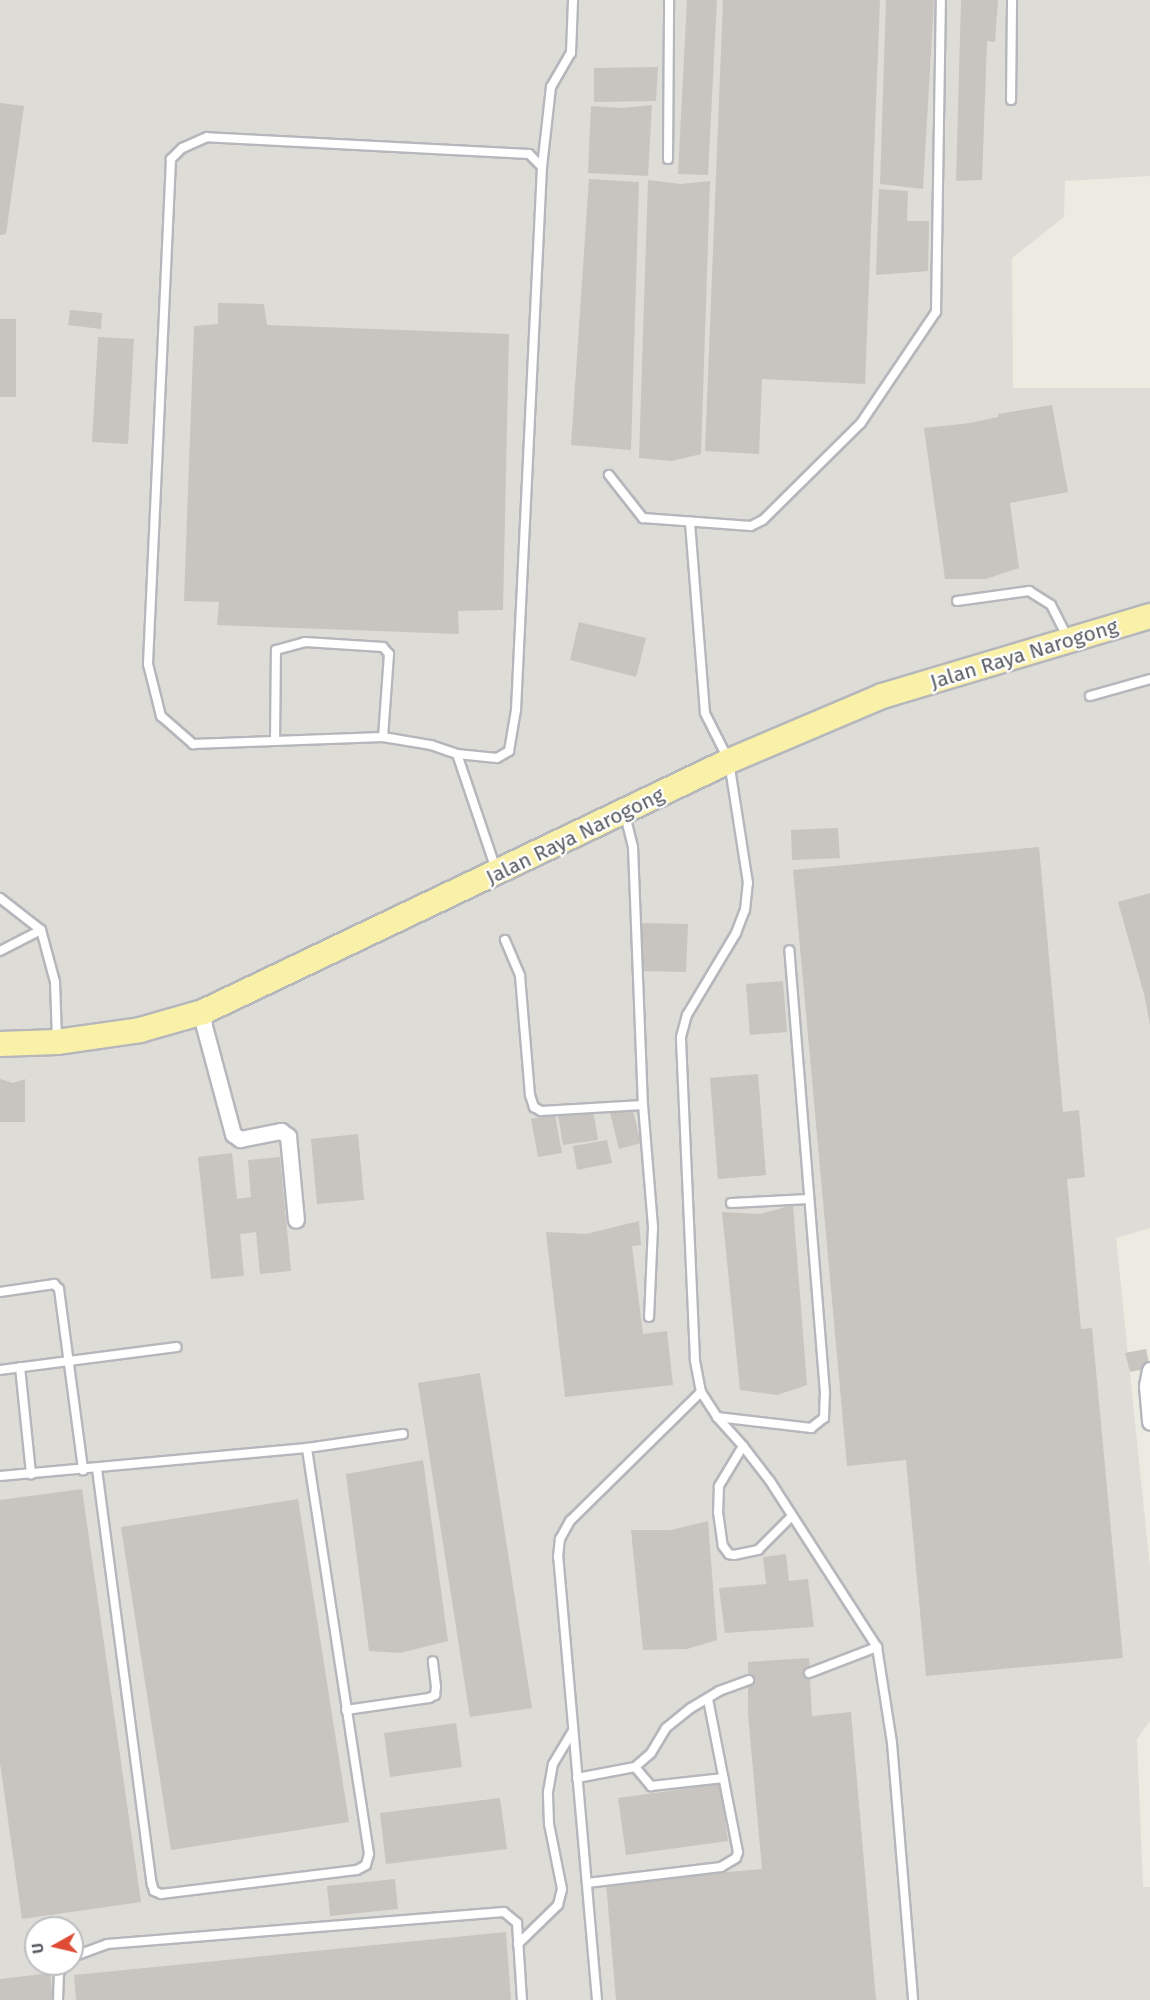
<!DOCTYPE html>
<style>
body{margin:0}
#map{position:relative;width:1150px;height:2000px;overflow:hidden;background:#ecebe2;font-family:"Fira Sans",sans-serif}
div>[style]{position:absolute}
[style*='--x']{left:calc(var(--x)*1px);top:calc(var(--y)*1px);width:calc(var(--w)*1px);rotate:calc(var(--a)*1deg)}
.industrial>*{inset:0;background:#dedcd6}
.building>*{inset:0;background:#c8c4bf}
.roads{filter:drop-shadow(2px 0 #b5b7bc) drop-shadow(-2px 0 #b5b7bc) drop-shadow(0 2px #b5b7bc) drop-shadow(0 -2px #b5b7bc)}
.lane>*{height:8px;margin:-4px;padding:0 4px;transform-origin:4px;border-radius:4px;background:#fff}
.street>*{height:15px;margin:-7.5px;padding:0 7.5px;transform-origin:7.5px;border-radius:7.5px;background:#fff}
.primary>*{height:24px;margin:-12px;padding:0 12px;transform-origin:12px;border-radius:12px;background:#faf1a9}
span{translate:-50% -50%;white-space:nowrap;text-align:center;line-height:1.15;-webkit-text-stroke:4.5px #fff;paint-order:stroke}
.street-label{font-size:21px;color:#5a5d62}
.north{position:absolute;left:24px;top:1916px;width:60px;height:60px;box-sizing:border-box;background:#fff;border:2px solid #bdbec0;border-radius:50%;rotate:262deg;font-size:16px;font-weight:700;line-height:24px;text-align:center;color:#5a5d62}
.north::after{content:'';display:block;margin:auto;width:21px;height:27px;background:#df4c36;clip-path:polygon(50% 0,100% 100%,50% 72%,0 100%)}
</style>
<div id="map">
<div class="industrial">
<div style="clip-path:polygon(evenodd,0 0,1150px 0,1150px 176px,1065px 181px,1064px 217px,1012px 258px,1013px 388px,1150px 388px,1150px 1228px,1116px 1238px,1150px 1568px,1150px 1721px,1137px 1739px,1143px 1887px,1150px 1887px,1150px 2000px,0 2000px,0 0,36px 1928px,72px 1928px,72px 1964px,36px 1964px,36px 1928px)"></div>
</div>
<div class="building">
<div style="clip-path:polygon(687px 0,717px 0,708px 175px,678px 174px)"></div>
<div style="clip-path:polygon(723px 0,880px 0,865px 384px,762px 379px,759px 454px,705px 451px)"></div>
<div style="clip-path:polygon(886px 0,934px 0,923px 189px,880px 184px)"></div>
<div style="clip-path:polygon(961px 0,998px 0,995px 42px,987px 41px,982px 180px,956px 181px)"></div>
<div style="clip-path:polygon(658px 67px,656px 101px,594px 102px,594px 68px)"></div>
<div style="clip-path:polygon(0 103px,24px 106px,6px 234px,0 235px)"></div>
<div style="clip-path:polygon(652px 105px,648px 176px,588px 173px,591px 106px,622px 108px)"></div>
<div style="clip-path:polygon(589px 179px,639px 182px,631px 450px,571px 445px)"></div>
<div style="clip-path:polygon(648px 180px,680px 184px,710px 181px,701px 454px,672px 461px,639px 458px)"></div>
<div style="clip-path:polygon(879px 189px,908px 191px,907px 221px,929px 221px,928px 271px,876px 275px)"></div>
<div style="clip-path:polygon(218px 303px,264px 304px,267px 325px,509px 334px,503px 610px,458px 611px,459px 634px,217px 625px,219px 602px,184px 601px,194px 326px,218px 324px)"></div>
<div style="clip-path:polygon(70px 310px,102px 313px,101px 329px,68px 325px)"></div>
<div style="clip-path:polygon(0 319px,16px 319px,16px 397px,0 397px)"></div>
<div style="clip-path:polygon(98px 337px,134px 339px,128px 444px,92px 442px)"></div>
<div style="clip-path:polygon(1052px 405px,1068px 492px,1010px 503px,1019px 568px,986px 579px,945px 579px,924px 428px,970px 423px,998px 417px,998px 414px)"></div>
<div style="clip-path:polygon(579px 622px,646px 638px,636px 677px,570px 660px)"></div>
<div style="clip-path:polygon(838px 828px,840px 858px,792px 860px,791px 830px)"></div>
<div style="clip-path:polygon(1039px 847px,1063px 1112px,1079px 1110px,1085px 1177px,1067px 1179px,1081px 1329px,1092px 1328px,1123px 1658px,926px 1676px,906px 1460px,847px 1466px,793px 870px)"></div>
<div style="clip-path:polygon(1150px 893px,1150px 1025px,1144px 994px,1118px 902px)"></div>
<div style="clip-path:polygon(642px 923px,688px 924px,686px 972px,641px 971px)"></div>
<div style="clip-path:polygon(783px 981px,787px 1032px,750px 1035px,746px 984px)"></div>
<div style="clip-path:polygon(758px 1074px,766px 1175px,718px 1179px,710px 1078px)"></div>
<div style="clip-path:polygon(0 1079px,13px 1083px,25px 1079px,25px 1122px,0 1122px)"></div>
<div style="clip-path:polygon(632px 1107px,641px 1143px,619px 1149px,610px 1113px)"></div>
<div style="clip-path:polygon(593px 1109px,598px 1140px,563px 1145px,558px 1115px)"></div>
<div style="clip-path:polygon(555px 1115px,562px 1153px,538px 1157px,531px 1119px)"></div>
<div style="clip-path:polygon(358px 1134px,364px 1200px,317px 1204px,311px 1139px)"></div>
<div style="clip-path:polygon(607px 1140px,612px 1163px,577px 1170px,573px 1146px)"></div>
<div style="clip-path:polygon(232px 1153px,237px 1199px,251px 1197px,248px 1160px,280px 1157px,291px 1271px,260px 1274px,256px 1232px,240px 1234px,244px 1276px,211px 1279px,198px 1157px)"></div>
<div style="clip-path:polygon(793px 1205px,807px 1385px,777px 1395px,740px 1390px,722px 1212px,760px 1214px)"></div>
<div style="clip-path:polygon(639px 1221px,641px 1245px,632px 1246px,643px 1334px,667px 1331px,673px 1385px,565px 1397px,546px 1232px,586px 1234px)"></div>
<div style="clip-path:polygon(1146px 1349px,1150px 1368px,1130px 1372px,1125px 1353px)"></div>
<div style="clip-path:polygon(480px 1373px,532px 1708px,470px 1717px,418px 1383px)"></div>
<div style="clip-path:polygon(423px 1460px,448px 1641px,400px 1653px,369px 1651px,346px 1474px)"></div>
<div style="clip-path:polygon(82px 1489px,141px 1902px,22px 1919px,0 1763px,0 1500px)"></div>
<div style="clip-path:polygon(298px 1499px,349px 1822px,171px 1850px,121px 1527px)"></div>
<div style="clip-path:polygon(708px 1521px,717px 1640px,687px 1649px,643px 1650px,631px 1530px,671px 1530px)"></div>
<div style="clip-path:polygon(786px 1554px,789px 1581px,808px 1579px,814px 1627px,725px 1633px,719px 1588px,766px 1584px,763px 1557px)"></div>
<div style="clip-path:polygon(809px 1658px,812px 1716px,851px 1712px,876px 2000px,616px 2000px,606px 1883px,762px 1869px,748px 1714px,748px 1662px)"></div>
<div style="clip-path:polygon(456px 1723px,462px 1767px,390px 1777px,384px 1733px)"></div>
<div style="clip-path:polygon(720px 1784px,728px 1841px,626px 1855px,618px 1798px)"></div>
<div style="clip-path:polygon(500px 1798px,507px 1849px,386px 1864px,380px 1813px)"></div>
<div style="clip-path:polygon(395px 1879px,398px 1909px,330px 1916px,327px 1886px)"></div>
<div style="clip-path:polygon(506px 1932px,511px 2000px,76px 2000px,74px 1975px)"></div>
<div style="clip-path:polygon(50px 1973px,53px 2000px,0 2000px,0 1979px)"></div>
</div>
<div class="roads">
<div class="lane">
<div style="--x:1011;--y:100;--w:100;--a:-89.4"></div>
<div style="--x:668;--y:159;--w:159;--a:-89.6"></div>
<div style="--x:542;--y:167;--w:18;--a:-135"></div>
<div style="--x:529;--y:154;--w:322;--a:-177"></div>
<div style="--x:207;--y:137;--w:27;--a:156"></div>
<div style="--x:182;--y:148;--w:16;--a:135"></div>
<div style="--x:171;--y:159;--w:506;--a:92.61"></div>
<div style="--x:148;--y:664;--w:54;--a:76"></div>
<div style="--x:161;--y:716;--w:43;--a:41.2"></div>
<div style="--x:193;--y:744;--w:190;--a:-2.1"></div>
<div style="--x:383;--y:737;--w:49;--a:9.5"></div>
<div style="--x:431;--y:745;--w:28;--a:19"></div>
<div style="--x:457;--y:754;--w:40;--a:5.7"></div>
<div style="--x:497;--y:758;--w:14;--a:-30"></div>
<div style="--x:509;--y:751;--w:42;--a:-80.3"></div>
<div style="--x:516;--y:710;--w:544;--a:-87.26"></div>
<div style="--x:542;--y:167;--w:81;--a:-83.6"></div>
<div style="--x:551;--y:87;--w:39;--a:-60"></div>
<div style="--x:571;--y:53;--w:53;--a:-87.8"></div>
<div style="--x:609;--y:475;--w:55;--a:51.7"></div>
<div style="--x:643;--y:518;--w:108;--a:4.2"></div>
<div style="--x:751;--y:526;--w:13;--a:-27"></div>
<div style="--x:763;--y:520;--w:138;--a:-44.7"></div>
<div style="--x:861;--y:423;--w:134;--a:-56"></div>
<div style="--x:936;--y:312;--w:312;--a:-89.1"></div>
<div style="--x:957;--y:601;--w:73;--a:-7.9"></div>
<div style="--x:1029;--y:591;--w:26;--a:32"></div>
<div style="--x:1051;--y:605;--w:35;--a:63"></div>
<div style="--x:1090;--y:696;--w:62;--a:-15.8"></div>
<div style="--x:275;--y:741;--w:91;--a:-89.4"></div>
<div style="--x:276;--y:650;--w:30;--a:-15"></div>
<div style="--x:305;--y:642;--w:78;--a:3.7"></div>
<div style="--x:383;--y:647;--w:9;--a:49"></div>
<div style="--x:389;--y:654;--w:83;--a:94.1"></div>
<div style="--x:457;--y:754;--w:121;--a:71.3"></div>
<div style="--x:625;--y:815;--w:33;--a:76"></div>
<div style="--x:633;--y:847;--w:258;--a:87.8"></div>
<div style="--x:643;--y:1105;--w:122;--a:85.3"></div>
<div style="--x:653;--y:1227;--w:90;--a:92.5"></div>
<div style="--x:0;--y:898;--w:52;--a:38"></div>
<div style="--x:41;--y:930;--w:54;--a:74.9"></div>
<div style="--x:55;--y:982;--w:56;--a:88"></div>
<div style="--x:505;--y:940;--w:39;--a:67"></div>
<div style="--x:520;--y:976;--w:119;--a:85.2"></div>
<div style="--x:530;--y:1095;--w:13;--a:72"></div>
<div style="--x:534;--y:1107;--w:8;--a:30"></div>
<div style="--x:541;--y:1111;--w:102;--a:-3.4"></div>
<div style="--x:0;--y:951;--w:46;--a:-27.1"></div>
<div style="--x:731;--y:1203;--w:78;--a:-2.9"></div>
<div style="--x:0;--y:1292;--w:55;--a:-8.4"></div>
<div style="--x:54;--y:1284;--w:7;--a:45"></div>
<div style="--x:59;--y:1289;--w:183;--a:82.4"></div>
<div style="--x:20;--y:1367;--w:108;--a:84.1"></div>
<div style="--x:0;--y:1370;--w:178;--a:-7.4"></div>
<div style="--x:701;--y:1392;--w:30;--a:57"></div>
<div style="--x:717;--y:1417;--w:39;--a:48"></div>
<div style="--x:743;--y:1446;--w:44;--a:52.4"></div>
<div style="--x:770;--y:1481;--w:197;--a:57.2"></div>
<div style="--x:877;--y:1647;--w:97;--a:81.1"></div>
<div style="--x:892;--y:1743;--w:258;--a:85.3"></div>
<div style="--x:717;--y:1417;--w:95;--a:6.7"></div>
<div style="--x:811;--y:1428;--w:16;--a:-38"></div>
<div style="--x:824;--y:1418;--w:25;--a:-88"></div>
<div style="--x:825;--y:1393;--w:444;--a:-94.6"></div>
<div style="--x:743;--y:1446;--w:47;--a:121"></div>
<div style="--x:719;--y:1486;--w:26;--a:92"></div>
<div style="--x:718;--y:1512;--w:34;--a:82"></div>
<div style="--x:723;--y:1546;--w:10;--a:53"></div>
<div style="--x:729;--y:1554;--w:5;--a:11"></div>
<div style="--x:734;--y:1555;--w:25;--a:-12"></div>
<div style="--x:758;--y:1550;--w:47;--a:-45"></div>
<div style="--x:97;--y:1469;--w:419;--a:82.5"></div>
<div style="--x:152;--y:1884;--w:7;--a:74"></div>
<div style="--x:154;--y:1891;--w:8;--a:23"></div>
<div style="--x:161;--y:1894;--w:197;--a:-7"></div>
<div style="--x:357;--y:1870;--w:10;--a:-29"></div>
<div style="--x:366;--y:1865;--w:11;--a:-75"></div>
<div style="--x:369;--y:1854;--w:411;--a:-98.7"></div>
<div style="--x:0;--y:1476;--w:308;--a:-5.2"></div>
<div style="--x:307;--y:1448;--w:97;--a:-8.3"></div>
<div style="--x:809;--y:1673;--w:73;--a:-20.9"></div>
<div style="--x:346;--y:1710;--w:84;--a:-8.2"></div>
<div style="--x:429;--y:1698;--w:7;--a:-27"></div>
<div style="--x:435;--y:1695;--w:8;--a:-83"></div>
<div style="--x:436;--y:1687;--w:26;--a:-97"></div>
<div style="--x:635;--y:1767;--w:25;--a:50"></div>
<div style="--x:651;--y:1786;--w:73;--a:-6.3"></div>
<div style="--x:577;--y:1778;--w:59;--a:-10.7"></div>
<div style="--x:635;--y:1767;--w:21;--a:-41"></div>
<div style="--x:651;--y:1753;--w:29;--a:-59"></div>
<div style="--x:666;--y:1728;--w:32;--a:-39"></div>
<div style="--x:691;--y:1708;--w:33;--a:-31"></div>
<div style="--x:719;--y:1691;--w:32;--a:-20"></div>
<div style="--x:587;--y:1883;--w:135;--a:-6.8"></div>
<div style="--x:721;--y:1867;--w:17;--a:-31"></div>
<div style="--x:736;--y:1858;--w:6;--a:-72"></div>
<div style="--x:738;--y:1852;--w:156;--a:-101.1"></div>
<div style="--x:518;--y:1944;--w:56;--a:-44.3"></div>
<div style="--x:558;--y:1905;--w:16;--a:-76"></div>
<div style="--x:562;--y:1889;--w:66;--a:-101.3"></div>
<div style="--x:549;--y:1824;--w:32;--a:-92"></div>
<div style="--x:548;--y:1792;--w:28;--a:-80"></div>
<div style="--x:553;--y:1764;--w:39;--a:-59"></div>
<div style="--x:72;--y:1957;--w:37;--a:-20"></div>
<div style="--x:107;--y:1944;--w:398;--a:-4.6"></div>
<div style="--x:504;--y:1912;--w:17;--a:40"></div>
<div style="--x:517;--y:1923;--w:77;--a:86.3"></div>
<div style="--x:58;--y:2000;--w:26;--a:-88"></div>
<div style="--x:59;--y:1974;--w:11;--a:-63"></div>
<div style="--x:597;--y:2000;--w:445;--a:-95"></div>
<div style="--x:558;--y:1557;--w:18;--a:-84"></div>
<div style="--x:560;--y:1539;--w:21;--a:-61"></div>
<div style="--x:570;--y:1521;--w:184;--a:-44.6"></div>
<div style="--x:701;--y:1392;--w:33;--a:-101"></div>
<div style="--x:695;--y:1360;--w:323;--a:-92.5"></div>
<div style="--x:681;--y:1037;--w:23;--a:-75"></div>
<div style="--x:687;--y:1015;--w:96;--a:-59.1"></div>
<div style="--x:736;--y:933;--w:25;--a:-69"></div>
<div style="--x:745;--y:910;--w:27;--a:-84"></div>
<div style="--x:748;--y:883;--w:123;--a:-98.9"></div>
<div style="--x:729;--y:761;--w:54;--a:-116.6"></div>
<div style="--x:705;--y:713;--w:192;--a:-94.5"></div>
</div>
<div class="street">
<div style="--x:203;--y:1012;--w:14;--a:86"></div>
<div style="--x:204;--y:1026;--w:112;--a:75"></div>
<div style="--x:233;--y:1134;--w:9;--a:36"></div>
<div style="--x:240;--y:1139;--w:42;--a:-11"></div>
<div style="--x:281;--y:1131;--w:9;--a:36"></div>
<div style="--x:288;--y:1136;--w:84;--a:84.6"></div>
<div style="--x:1150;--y:1370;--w:16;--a:101"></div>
<div style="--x:1147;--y:1386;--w:36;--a:85"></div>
</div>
<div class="primary">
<div style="--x:0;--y:1044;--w:57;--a:-2"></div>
<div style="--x:57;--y:1042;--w:84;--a:-8.2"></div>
<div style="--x:140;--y:1030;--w:66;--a:-15.9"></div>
<div style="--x:203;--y:1012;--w:583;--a:-25.51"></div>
<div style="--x:729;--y:761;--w:166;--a:-23"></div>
<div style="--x:882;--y:696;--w:280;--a:-16.6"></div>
</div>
</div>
<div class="street-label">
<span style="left:1024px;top:654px;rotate:-17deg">Jalan Raya Narogong</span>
<span style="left:575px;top:836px;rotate:-26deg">Jalan Raya Narogong</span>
</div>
<div class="north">U</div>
</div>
